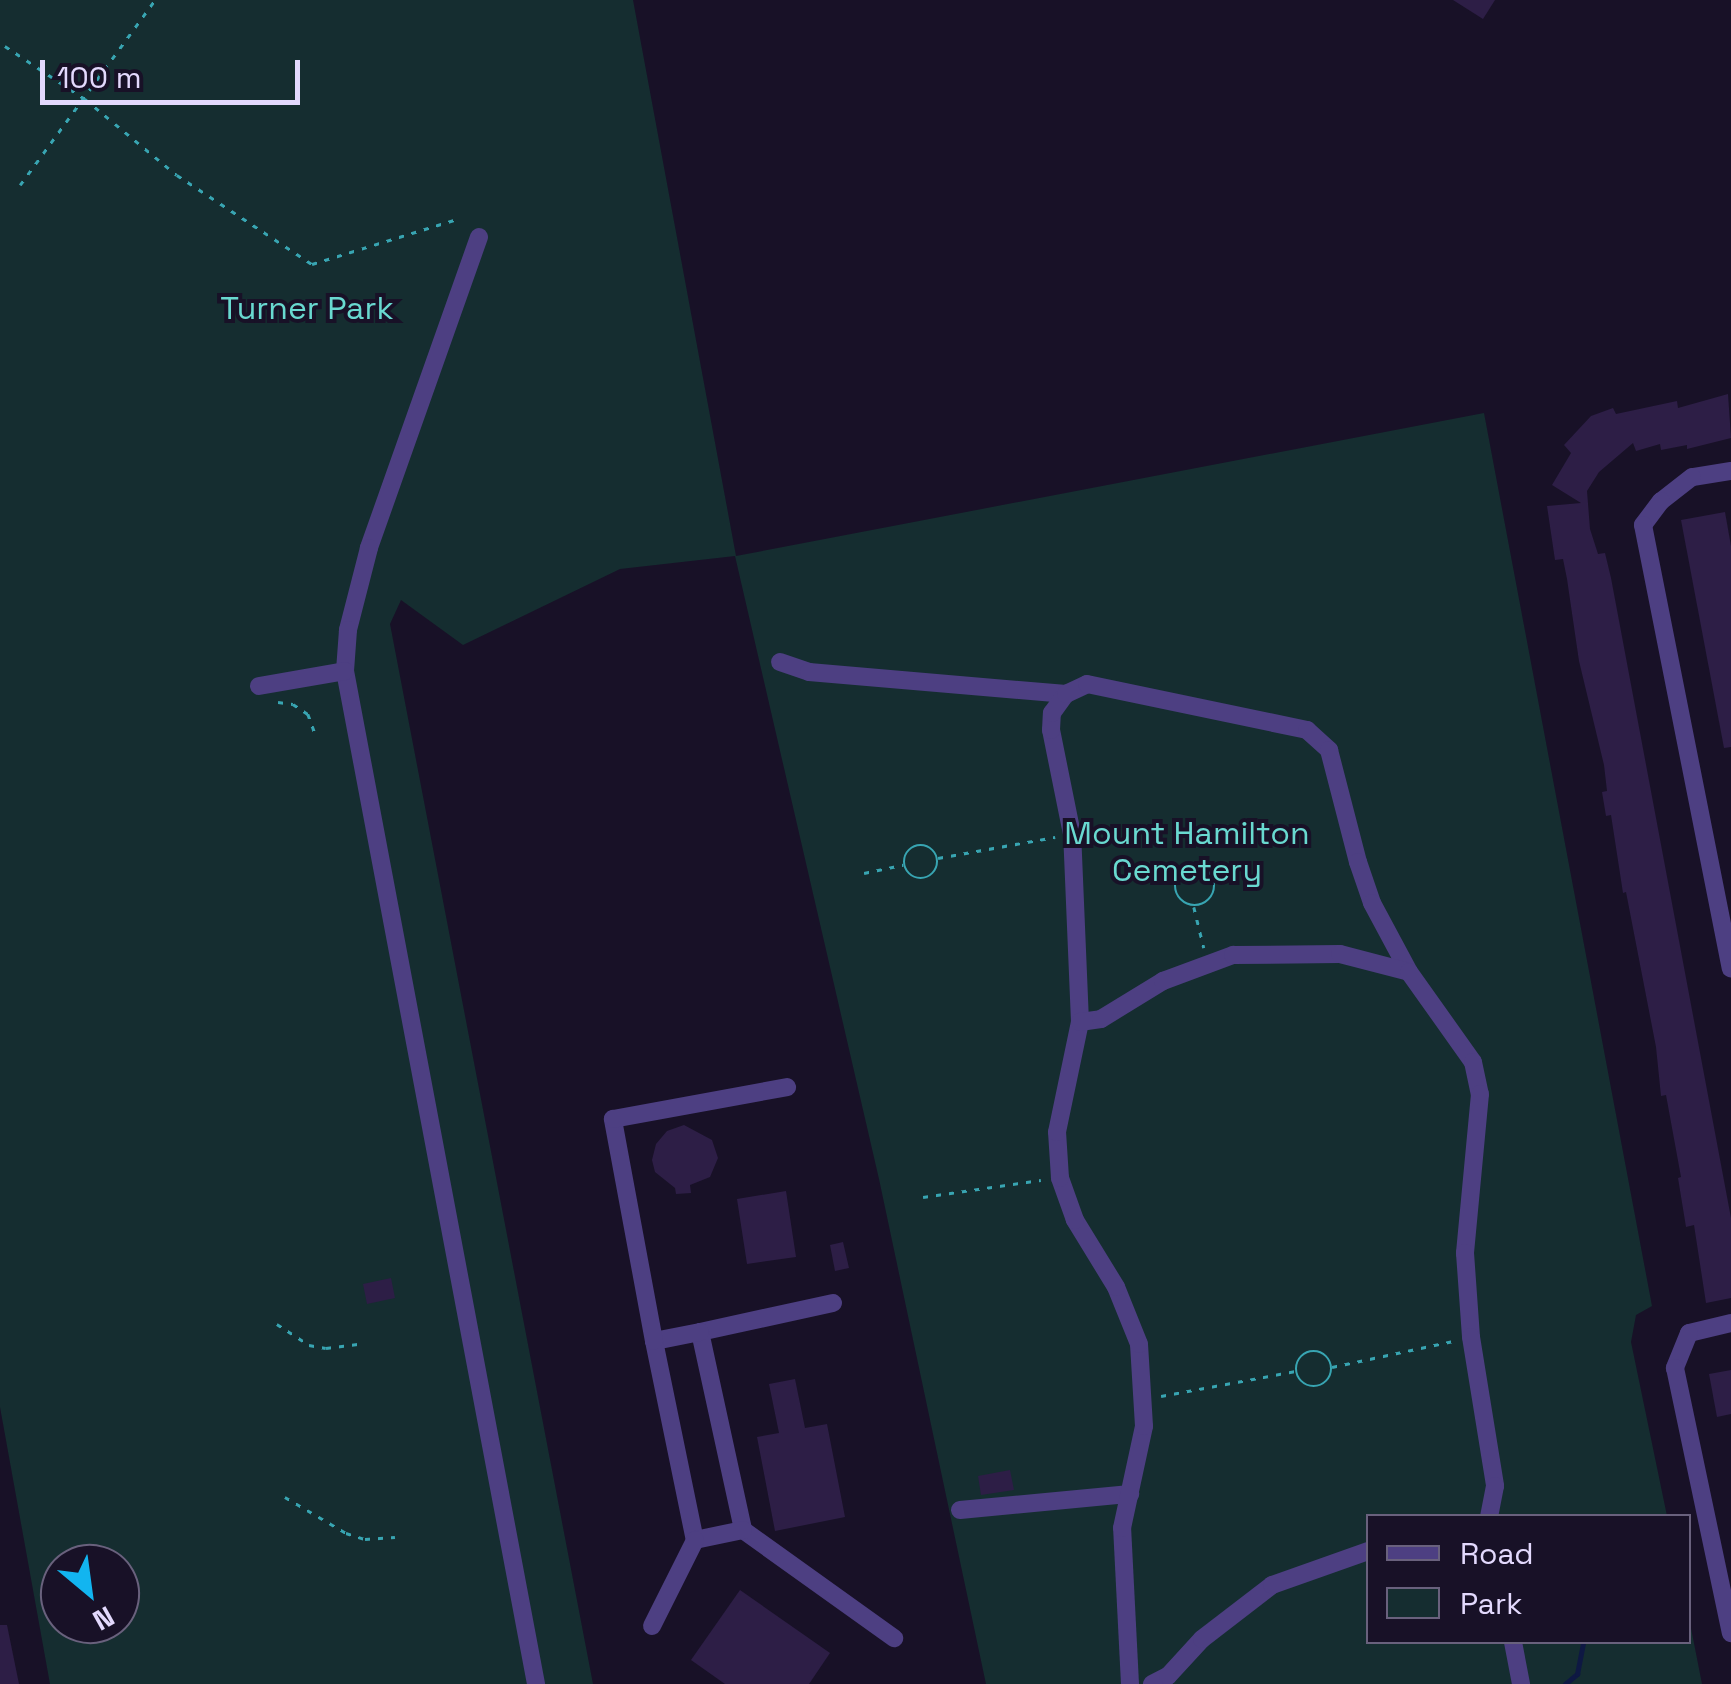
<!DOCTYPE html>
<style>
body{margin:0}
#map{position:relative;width:1731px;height:1684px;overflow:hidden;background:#181127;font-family:"Space Grotesk",sans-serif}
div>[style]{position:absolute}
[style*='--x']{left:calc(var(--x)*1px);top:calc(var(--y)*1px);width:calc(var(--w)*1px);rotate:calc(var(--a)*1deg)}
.green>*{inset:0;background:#152d30}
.stream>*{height:5px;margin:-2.5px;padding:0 2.5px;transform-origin:2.5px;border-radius:2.5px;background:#0e1843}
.building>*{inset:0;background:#2d1e46}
.path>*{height:2.5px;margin-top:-1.25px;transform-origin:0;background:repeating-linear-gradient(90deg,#38a5b2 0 5px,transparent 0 13px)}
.path>.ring{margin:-1.25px;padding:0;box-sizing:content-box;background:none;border:2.5px solid #38a5b2;border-radius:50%}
.minor>*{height:18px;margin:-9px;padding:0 9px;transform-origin:9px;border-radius:9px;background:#4d3f82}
span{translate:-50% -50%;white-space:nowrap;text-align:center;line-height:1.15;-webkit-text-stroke:8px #181127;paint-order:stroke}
.park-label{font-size:32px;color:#69d9d0}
.legend{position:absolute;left:1366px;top:1514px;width:325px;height:130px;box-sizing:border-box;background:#181127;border:2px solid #69617d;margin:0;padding:12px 18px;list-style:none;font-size:30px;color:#e3d9fd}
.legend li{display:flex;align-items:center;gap:20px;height:50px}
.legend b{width:50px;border:2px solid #69617d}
.north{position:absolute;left:40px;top:1544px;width:100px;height:100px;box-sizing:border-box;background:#181127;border:2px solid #69617d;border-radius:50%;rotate:151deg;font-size:28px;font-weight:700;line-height:40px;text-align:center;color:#e3d9fd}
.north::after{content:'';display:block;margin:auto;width:35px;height:45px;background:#12b5f0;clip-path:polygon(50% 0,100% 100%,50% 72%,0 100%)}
.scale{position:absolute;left:40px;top:60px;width:260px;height:45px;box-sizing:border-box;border:5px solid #e3d9fd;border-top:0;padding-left:12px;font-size:30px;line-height:35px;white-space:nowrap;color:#e3d9fd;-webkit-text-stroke:8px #181127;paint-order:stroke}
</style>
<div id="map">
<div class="green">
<div style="clip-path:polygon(evenodd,0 0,633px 0,736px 556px,1484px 413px,1652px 1306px,1636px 1315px,1631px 1342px,1667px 1516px,1368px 1516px,1368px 1642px,1688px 1642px,1689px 1618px,1702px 1684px,986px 1684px,879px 1179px,735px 556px,620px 569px,463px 645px,401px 600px,390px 624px,593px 1684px,50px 1684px,0 1407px,0 0,60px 1564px,120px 1564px,120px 1624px,60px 1624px,60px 1564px)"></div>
</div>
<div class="stream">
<div style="--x:1565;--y:1684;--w:16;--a:-40"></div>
<div style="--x:1577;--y:1674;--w:33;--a:-79"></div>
</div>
<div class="building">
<div style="clip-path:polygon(1453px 0,1495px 0,1483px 19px)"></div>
<div style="clip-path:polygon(1728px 394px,1731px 438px,1687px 449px,1687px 445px,1661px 450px,1660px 444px,1636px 451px,1633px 443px,1599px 472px,1587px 491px,1590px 529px,1598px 554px,1605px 553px,1611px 578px,1731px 1218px,1731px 1298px,1706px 1303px,1694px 1225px,1686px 1227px,1678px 1178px,1681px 1177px,1666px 1095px,1661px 1096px,1656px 1047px,1626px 892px,1623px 893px,1611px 815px,1606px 816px,1602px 792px,1607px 791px,1604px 765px,1579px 661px,1567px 579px,1563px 559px,1555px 560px,1547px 506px,1581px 503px,1552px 485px,1571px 453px,1564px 445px,1591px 416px,1613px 408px,1616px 414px,1677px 401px,1678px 408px)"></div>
<div style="clip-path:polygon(1725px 512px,1731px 546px,1731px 747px,1724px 748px,1681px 520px)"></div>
<div style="clip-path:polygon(684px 1125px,712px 1140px,718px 1158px,710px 1177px,690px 1185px,691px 1193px,676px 1194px,675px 1188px,655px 1172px,652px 1160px,656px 1144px,667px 1131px)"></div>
<div style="clip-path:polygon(786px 1191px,796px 1257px,747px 1264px,737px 1199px)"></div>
<div style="clip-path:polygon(843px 1242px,849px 1268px,835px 1271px,830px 1245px)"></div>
<div style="clip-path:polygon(391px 1278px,395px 1298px,367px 1304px,363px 1284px)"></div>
<div style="clip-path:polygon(1731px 1370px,1731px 1414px,1717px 1417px,1709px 1374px)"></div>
<div style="clip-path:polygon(795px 1379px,805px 1428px,827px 1424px,845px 1517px,775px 1531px,757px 1437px,779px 1433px,769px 1384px)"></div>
<div style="clip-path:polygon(1010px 1470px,1014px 1490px,981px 1495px,978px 1476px)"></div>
<div style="clip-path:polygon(740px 1590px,830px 1653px,809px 1684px,725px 1684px,691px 1660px)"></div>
<div style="clip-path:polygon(0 1625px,7px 1625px,19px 1684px,0 1684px)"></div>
</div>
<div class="path">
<div style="--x:5;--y:46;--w:96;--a:33.5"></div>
<div style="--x:85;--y:99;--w:119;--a:39.6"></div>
<div style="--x:177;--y:175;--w:162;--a:33.4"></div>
<div style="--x:312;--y:264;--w:152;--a:-17.2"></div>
<div style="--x:20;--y:185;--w:229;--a:-53.9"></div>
<div style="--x:278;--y:702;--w:15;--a:8"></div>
<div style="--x:293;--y:704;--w:18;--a:34"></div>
<div style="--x:308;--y:714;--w:20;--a:70"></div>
<div class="ring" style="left:904px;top:845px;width:31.5px;height:31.5px"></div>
<div style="--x:938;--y:858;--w:119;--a:-10.2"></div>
<div class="ring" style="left:1175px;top:866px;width:37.5px;height:37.5px"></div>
<div style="--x:864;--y:873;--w:40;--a:-12"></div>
<div style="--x:1194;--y:907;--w:42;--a:76.3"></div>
<div style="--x:923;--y:1197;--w:119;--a:-8.2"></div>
<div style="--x:277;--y:1324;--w:38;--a:33"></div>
<div style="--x:309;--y:1345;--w:17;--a:10"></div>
<div style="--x:326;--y:1348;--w:34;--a:-7"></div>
<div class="ring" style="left:1296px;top:1351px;width:33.5px;height:33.5px"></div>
<div style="--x:1332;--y:1367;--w:124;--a:-12.1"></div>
<div style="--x:1161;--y:1396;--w:137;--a:-10.5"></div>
<div style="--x:285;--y:1497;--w:71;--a:30.5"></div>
<div style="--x:346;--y:1533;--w:20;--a:18"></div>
<div style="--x:365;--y:1539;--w:30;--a:-4"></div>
</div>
<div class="minor">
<div style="--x:479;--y:237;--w:330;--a:109.5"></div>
<div style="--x:369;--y:548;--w:85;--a:104.4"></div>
<div style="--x:348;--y:630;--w:41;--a:94.2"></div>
<div style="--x:345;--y:671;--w:1031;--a:79.32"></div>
<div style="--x:1731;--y:471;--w:39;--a:171"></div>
<div style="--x:1692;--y:477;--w:39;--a:142"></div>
<div style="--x:1661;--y:501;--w:30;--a:127"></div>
<div style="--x:1643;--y:525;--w:452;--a:78.8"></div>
<div style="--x:780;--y:662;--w:31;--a:19"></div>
<div style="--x:809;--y:672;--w:258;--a:4.9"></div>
<div style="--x:259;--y:686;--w:87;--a:-9.9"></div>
<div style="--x:1080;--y:1022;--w:188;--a:-92.4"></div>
<div style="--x:1072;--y:834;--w:106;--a:-101.4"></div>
<div style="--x:1051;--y:730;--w:17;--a:-87"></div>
<div style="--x:1052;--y:713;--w:24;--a:-54"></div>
<div style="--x:1066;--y:694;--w:23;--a:-25"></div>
<div style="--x:1087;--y:684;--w:225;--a:11.8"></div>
<div style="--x:1307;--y:730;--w:30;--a:42"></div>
<div style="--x:1329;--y:750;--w:116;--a:75.5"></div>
<div style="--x:1358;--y:862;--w:43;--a:71.1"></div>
<div style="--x:1372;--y:903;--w:78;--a:61.8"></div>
<div style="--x:833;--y:1303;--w:136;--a:167.7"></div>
<div style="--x:700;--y:1332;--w:203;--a:77.7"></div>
<div style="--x:743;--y:1530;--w:186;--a:35.6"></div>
<div style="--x:1731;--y:1323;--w:43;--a:166.6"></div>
<div style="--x:1689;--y:1333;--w:38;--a:112"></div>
<div style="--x:1675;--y:1368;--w:271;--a:78.1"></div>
<div style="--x:700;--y:1332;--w:47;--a:168.9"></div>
<div style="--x:654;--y:1341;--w:203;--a:78.4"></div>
<div style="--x:695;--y:1540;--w:49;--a:-11.8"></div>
<div style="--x:654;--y:1341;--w:226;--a:-100.5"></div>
<div style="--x:613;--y:1119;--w:177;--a:-10.4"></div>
<div style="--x:960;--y:1510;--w:171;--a:-5.4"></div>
<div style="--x:652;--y:1626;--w:96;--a:-63.4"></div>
<div style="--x:1513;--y:1642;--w:43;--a:79.2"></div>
<div style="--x:1130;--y:1684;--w:156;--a:-92.9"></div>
<div style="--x:1122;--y:1528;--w:104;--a:-77.8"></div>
<div style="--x:1144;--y:1426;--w:82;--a:-93.5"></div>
<div style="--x:1139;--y:1344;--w:61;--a:-112"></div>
<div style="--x:1116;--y:1287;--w:79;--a:-121.5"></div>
<div style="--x:1075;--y:1220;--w:45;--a:-109.7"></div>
<div style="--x:1060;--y:1178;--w:46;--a:-93.7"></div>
<div style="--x:1057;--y:1132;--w:112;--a:-78.2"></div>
<div style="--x:1080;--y:1022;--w:21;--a:-8"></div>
<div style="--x:1101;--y:1019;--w:73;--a:-31.5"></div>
<div style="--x:1163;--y:981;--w:75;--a:-20.4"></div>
<div style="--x:1233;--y:955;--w:107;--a:-0.5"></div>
<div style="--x:1340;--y:954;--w:71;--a:14.6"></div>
<div style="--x:1409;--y:972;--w:110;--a:54.6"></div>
<div style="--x:1473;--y:1062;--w:33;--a:78"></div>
<div style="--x:1480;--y:1094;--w:160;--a:95.4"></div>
<div style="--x:1465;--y:1253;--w:84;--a:85.9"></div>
<div style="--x:1471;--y:1337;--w:151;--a:80.8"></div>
<div style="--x:1495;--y:1486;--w:31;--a:101"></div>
<div style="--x:1152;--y:1684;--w:18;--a:-27"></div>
<div style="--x:1168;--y:1676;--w:50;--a:-47.4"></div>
<div style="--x:1202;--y:1639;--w:88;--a:-37.6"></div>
<div style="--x:1272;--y:1585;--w:102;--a:-19.5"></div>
</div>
<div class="park-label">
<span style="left:307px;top:308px">Turner Park</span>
<span style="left:1187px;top:852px">Mount Hamilton<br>Cemetery</span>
</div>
<ul class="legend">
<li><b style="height:12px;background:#4d3f82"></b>Road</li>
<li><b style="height:28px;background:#152d30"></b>Park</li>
</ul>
<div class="north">N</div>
<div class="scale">100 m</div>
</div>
